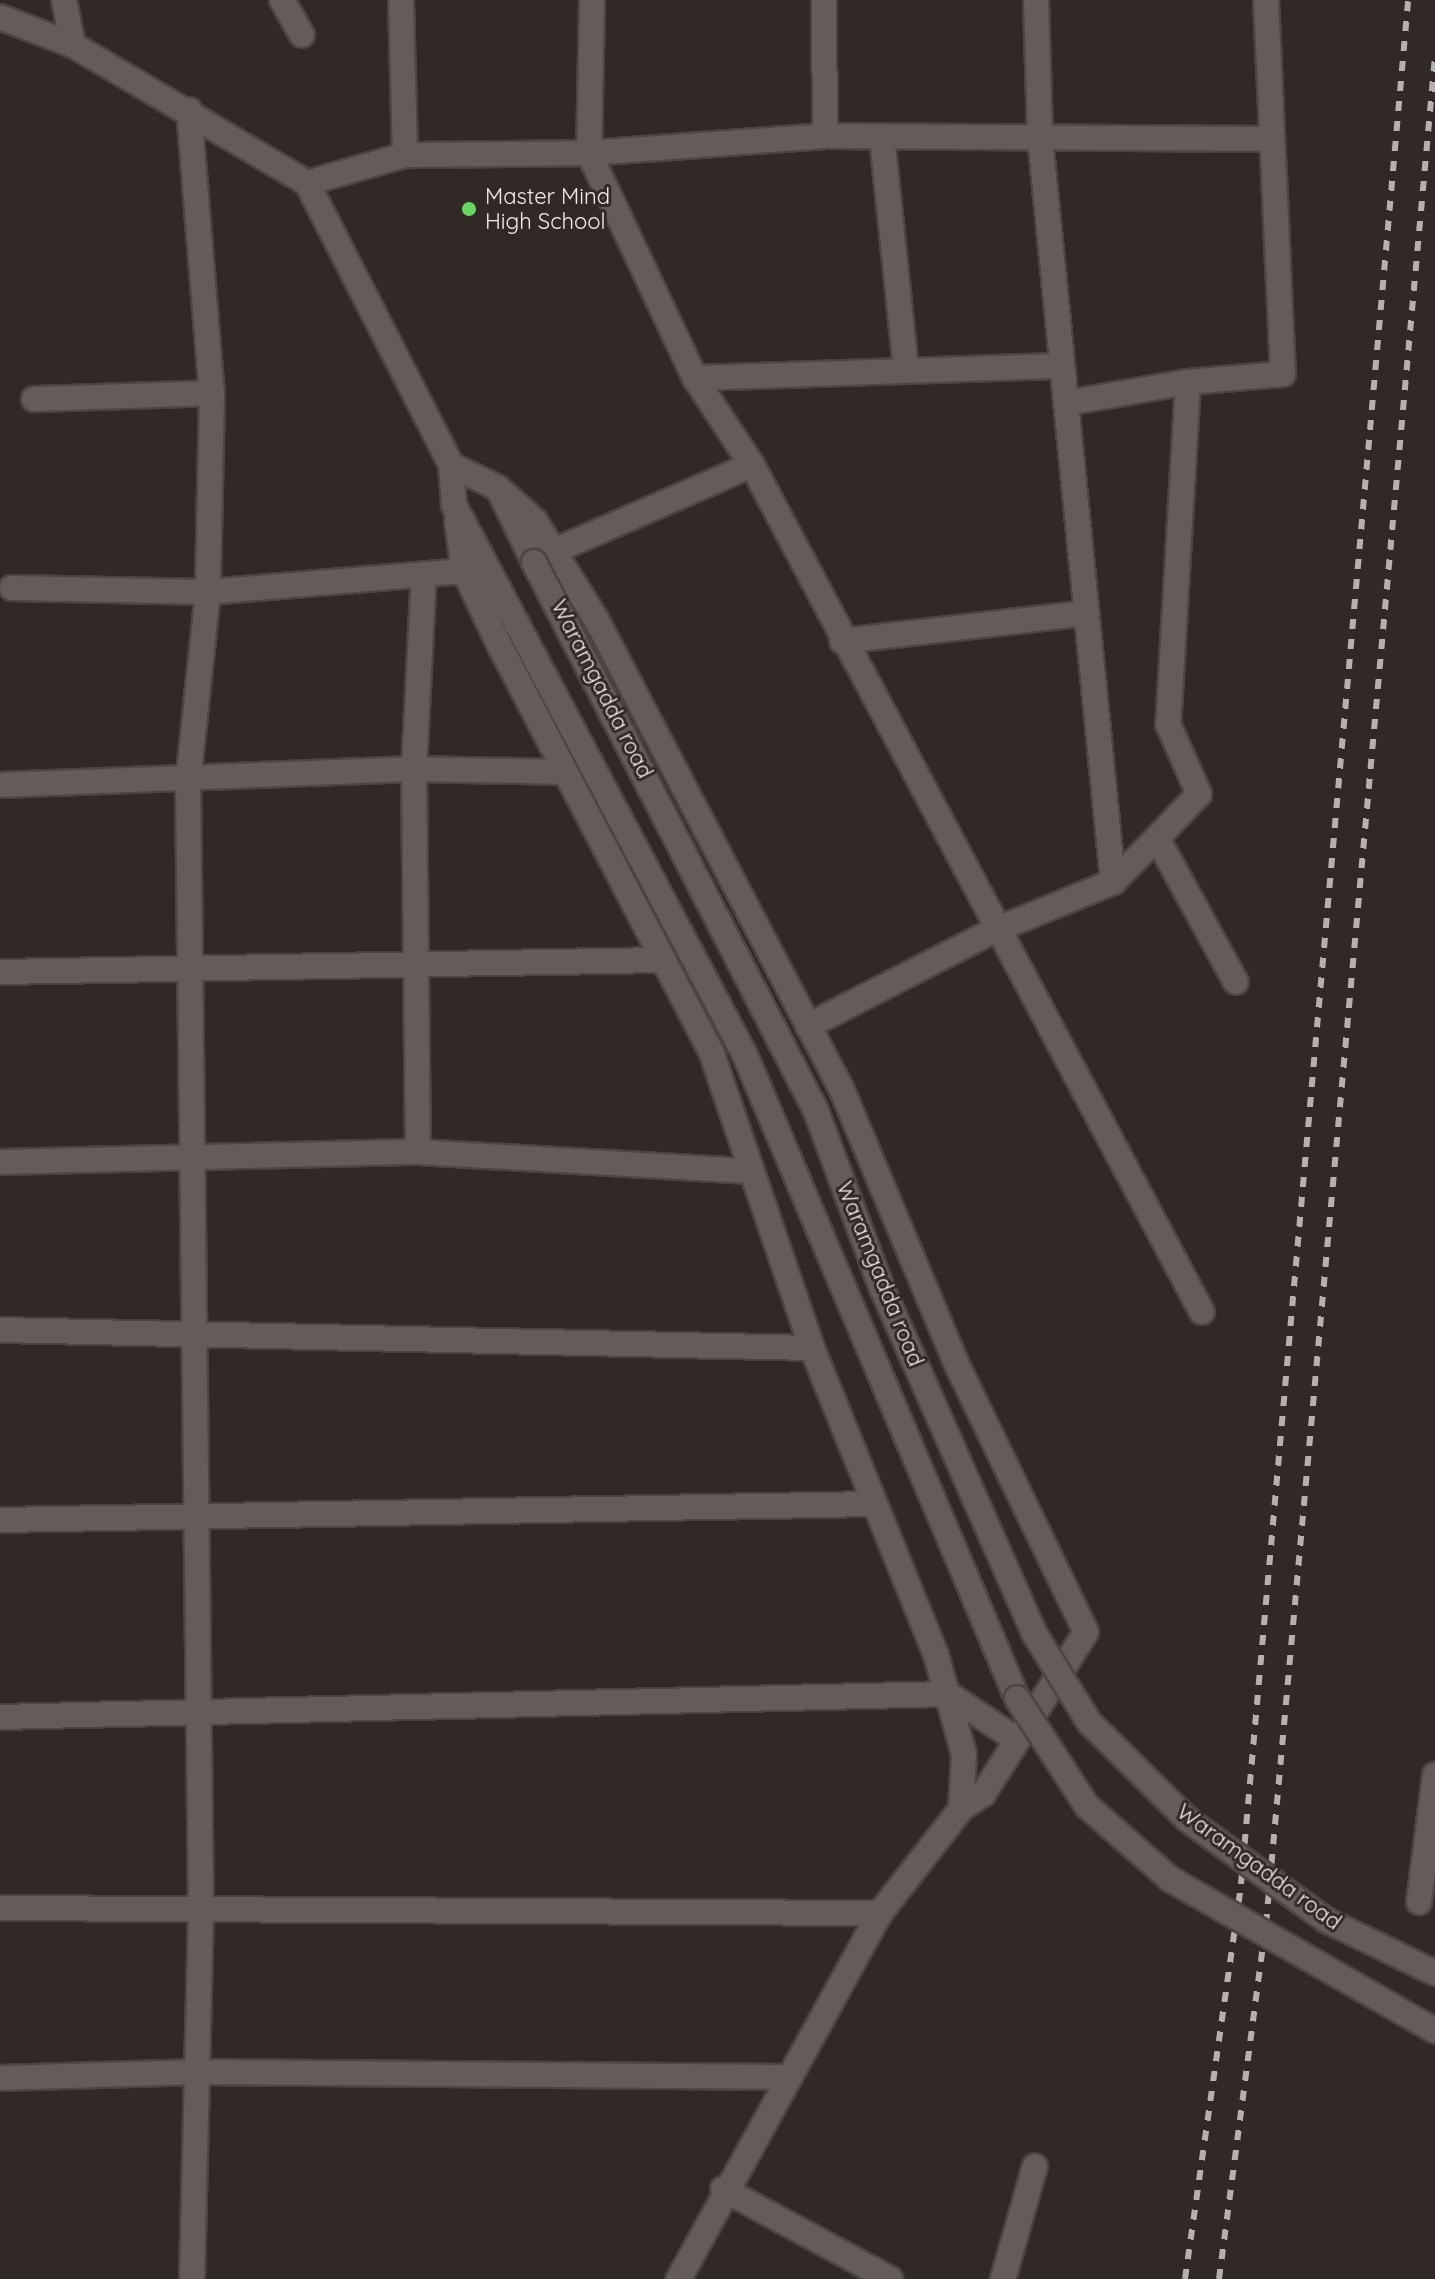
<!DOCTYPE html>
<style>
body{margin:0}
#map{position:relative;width:1435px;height:2279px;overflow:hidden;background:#302926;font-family:Quicksand,sans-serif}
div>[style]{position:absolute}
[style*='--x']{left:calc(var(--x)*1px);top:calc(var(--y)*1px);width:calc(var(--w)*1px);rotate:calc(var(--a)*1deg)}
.roads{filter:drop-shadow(2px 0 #4c4543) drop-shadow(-2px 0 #4c4543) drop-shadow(0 2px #4c4543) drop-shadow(0 -2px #4c4543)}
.minor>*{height:24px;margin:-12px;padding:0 12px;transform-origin:12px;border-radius:12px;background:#655c59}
.rail>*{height:6px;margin-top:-3px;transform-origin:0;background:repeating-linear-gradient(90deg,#b6b0ae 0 10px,transparent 0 20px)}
.bridges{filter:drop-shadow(2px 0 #4c4543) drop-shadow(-2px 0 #4c4543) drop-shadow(0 2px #4c4543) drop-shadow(0 -2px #4c4543)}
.minor-bridge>*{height:24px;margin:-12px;padding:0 12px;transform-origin:12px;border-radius:12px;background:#655c59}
.dots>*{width:22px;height:22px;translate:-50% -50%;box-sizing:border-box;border:4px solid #302926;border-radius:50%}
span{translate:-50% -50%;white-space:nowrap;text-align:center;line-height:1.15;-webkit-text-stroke:6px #302926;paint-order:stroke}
.poi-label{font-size:22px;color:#f0ebe9}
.left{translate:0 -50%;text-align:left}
.street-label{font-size:22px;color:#f0ebe9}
</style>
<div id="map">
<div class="roads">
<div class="minor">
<div style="--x:64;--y:0;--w:46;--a:78.7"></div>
<div style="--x:282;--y:0;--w:40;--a:60.3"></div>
<div style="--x:401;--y:0;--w:155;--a:88.5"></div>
<div style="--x:592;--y:0;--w:153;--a:91.1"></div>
<div style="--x:589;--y:153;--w:237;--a:-4.1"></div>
<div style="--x:825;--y:136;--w:446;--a:0.4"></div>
<div style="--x:824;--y:0;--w:136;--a:89.6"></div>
<div style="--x:1036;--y:0;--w:137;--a:88.3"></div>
<div style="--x:1040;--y:137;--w:749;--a:84.4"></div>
<div style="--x:0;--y:17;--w:78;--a:21"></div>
<div style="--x:73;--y:45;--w:272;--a:30.5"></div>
<div style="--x:307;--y:183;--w:317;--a:62.9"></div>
<div style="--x:451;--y:465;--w:40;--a:85.7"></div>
<div style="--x:454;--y:505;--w:622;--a:62.12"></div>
<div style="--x:745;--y:1055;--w:698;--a:67.07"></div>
<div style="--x:189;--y:110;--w:284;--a:85.4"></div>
<div style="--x:212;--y:393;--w:199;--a:91.2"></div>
<div style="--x:208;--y:592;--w:191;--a:96"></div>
<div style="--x:188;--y:782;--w:1128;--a:89.34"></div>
<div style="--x:201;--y:1910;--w:369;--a:91.4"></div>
<div style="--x:882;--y:137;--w:235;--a:84.1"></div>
<div style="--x:307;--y:183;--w:102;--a:-15.9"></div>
<div style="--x:405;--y:155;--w:184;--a:-0.6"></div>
<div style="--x:589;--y:153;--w:249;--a:64.8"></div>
<div style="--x:695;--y:378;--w:104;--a:56.8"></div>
<div style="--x:752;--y:465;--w:959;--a:62.02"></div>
<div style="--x:695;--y:378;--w:367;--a:-1.9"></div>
<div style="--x:1188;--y:382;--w:95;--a:-4.8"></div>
<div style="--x:1283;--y:374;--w:374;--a:-92.6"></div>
<div style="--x:34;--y:399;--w:178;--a:-1.9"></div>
<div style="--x:1066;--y:403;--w:124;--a:-9.8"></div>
<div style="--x:1188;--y:382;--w:343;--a:93.3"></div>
<div style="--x:1168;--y:724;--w:77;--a:66.1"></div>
<div style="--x:1199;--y:794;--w:61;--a:133.7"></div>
<div style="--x:451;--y:465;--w:52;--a:26.1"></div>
<div style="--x:498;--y:488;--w:82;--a:64.1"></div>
<div style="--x:498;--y:488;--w:50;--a:41.7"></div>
<div style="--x:535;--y:521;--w:115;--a:58.1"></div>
<div style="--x:596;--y:619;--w:531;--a:62.42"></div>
<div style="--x:842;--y:1090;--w:300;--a:67.3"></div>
<div style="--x:958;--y:1367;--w:294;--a:64.2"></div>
<div style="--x:1086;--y:1632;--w:192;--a:122.4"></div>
<div style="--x:983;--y:1794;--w:27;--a:146"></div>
<div style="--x:961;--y:1809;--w:132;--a:127.9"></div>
<div style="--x:880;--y:1913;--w:418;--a:118.8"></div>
<div style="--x:457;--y:521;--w:50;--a:82"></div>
<div style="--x:464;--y:571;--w:83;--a:64.4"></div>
<div style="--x:500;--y:646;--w:460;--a:62.5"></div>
<div style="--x:712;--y:1054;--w:311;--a:71.2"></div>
<div style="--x:812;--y:1348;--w:331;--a:68"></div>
<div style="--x:936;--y:1655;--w:103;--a:74.2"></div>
<div style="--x:964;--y:1754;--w:55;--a:93.1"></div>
<div style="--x:554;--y:551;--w:216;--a:-23.5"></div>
<div style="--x:12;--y:588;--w:196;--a:1.2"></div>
<div style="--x:208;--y:592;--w:257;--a:-4.7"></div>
<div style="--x:842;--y:641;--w:246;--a:-6.5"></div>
<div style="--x:0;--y:785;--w:414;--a:-2.2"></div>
<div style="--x:414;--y:769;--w:151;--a:1.1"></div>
<div style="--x:0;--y:972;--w:663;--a:-1.04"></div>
<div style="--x:808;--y:1026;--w:208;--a:-27.2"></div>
<div style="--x:993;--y:931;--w:130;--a:-22.2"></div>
<div style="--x:1113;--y:882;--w:62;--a:-45"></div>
<div style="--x:1157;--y:838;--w:164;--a:61.3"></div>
<div style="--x:418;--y:1152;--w:383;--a:-90.6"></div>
<div style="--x:414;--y:769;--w:195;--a:-87.1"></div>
<div style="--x:0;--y:1162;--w:418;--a:-1.4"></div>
<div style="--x:418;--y:1152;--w:332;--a:3.3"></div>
<div style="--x:0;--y:1330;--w:812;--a:1.27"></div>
<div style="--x:0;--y:1520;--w:874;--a:-1.05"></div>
<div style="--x:0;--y:1717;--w:948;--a:-1.39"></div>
<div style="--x:948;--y:1694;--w:83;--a:33.7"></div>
<div style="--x:1419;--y:1902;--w:128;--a:-82.8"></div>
<div style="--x:0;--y:1908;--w:880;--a:0.33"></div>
<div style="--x:0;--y:2078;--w:199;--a:-1.7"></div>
<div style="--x:199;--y:2072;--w:589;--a:0.49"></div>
<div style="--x:723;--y:2189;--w:190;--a:28.3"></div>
<div style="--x:1003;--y:2279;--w:117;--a:-74.2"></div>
</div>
</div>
<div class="rail">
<div style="--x:1185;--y:2279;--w:399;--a:-81.9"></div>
<div style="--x:1241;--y:1884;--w:1891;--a:-84.93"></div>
<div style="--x:1219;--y:2279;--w:358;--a:-82.5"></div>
<div style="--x:1266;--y:1924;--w:1876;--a:-84.83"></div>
</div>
<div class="bridges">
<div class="minor-bridge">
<div style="--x:534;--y:562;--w:617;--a:62.81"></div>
<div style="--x:816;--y:1111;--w:189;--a:69.6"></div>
<div style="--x:882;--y:1288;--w:377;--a:66.2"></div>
<div style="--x:1034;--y:1633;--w:105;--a:58.3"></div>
<div style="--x:1089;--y:1722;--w:138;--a:44.7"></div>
<div style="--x:1187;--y:1819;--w:172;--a:36"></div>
<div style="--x:1326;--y:1920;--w:121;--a:25.9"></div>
<div style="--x:1017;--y:1698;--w:129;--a:57.1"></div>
<div style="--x:1087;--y:1806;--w:111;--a:41.3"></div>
<div style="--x:1170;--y:1879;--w:305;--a:29.8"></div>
</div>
</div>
<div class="dots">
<div style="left:469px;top:209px;background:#6ad364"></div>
</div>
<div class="poi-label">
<span class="left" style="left:485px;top:209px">Master Mind<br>High School</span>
</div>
<div class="street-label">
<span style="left:602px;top:689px;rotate:63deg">Waramgadda road</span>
<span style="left:880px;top:1274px;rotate:68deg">Waramgadda road</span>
<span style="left:1259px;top:1867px;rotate:36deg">Waramgadda road</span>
</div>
</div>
